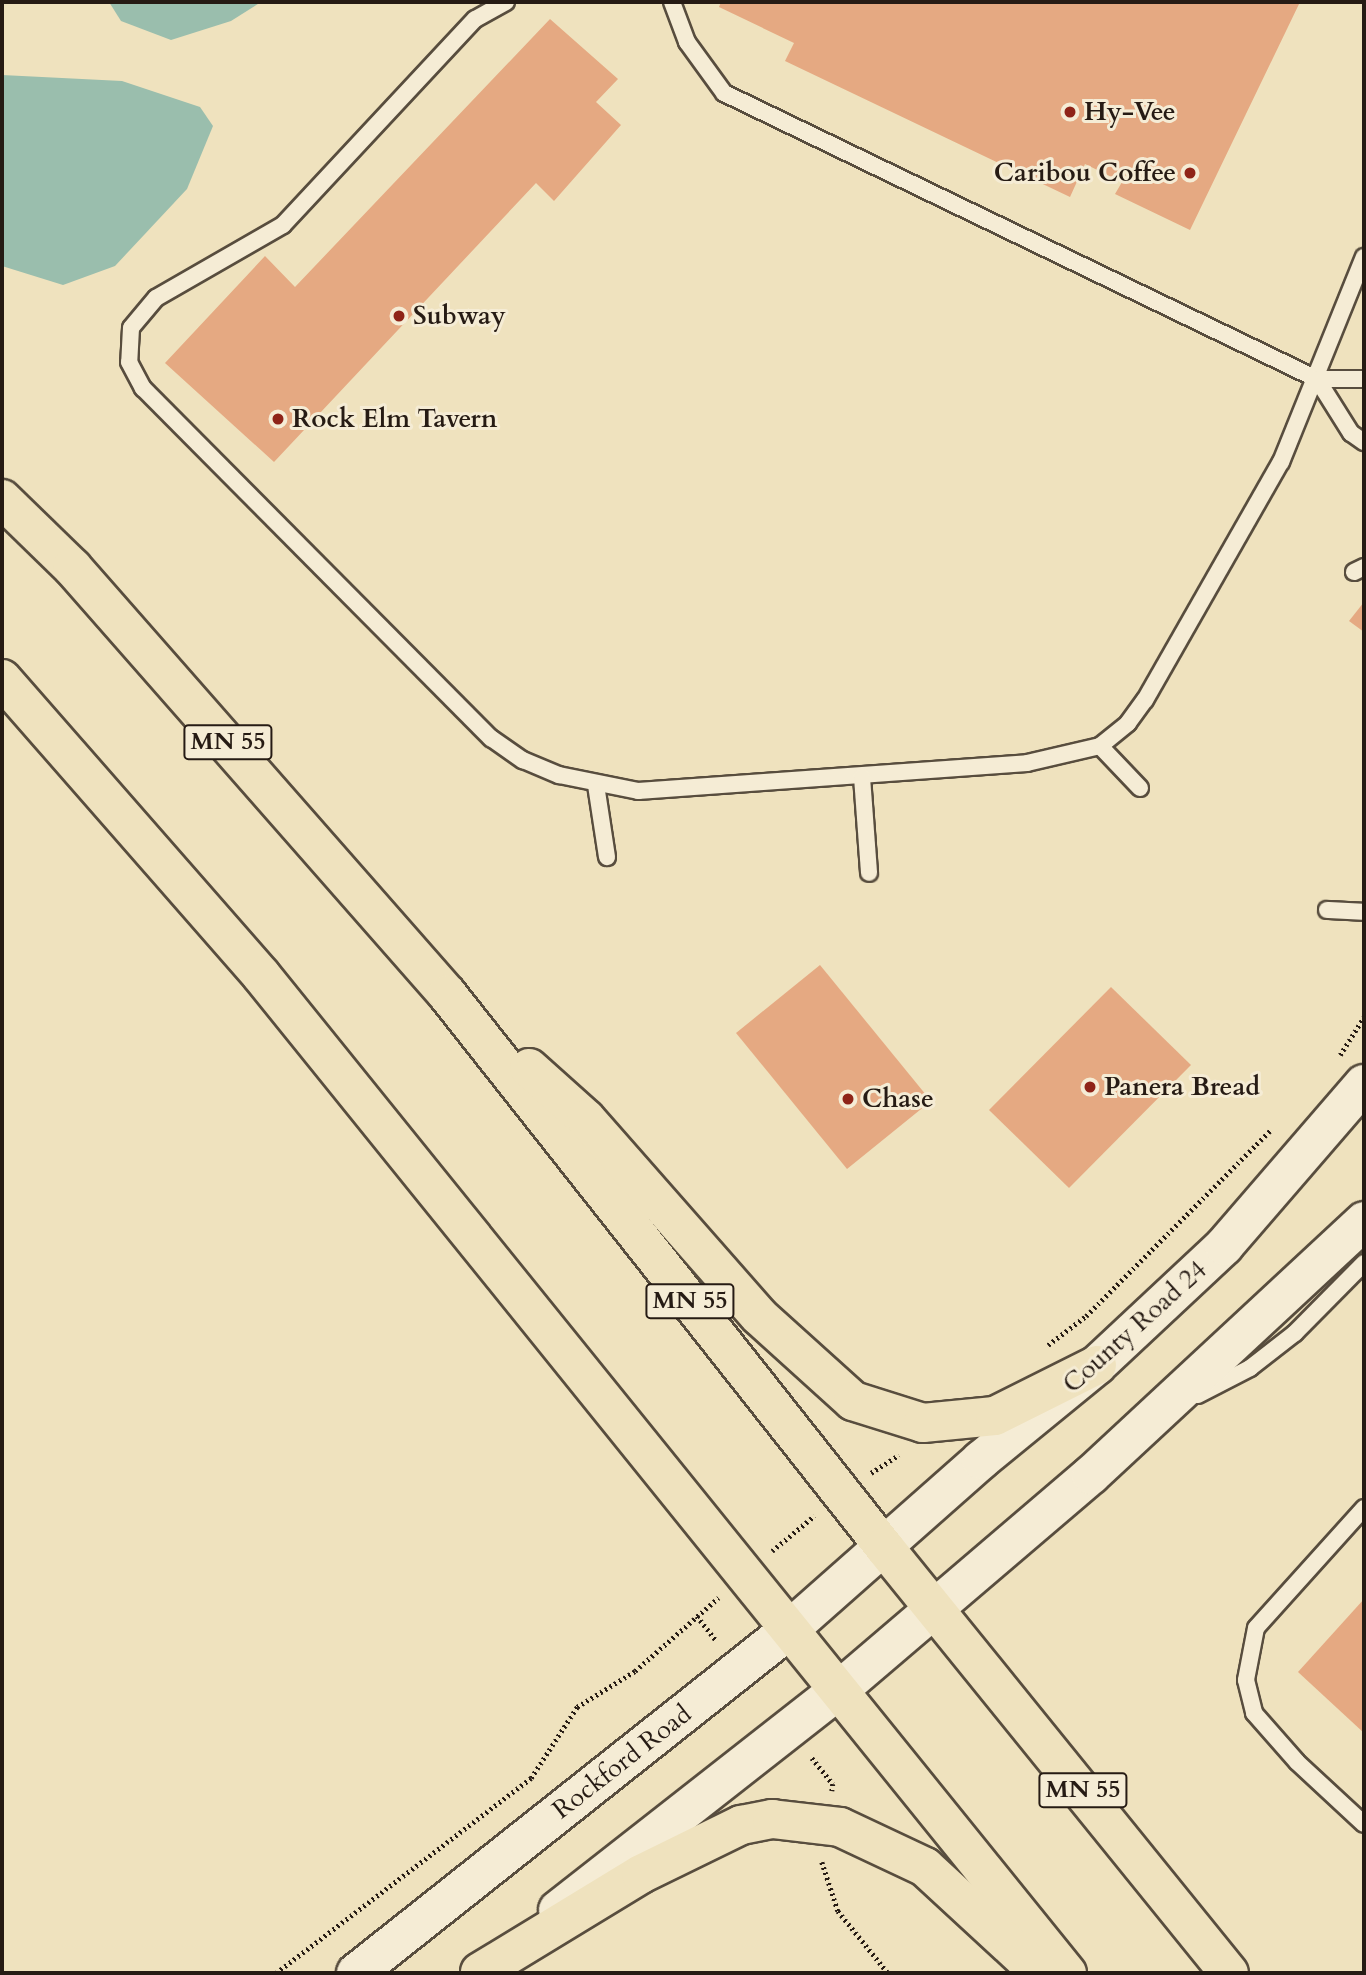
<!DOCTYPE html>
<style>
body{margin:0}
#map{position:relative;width:1366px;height:1975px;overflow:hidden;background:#efe2be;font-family:Cardo,serif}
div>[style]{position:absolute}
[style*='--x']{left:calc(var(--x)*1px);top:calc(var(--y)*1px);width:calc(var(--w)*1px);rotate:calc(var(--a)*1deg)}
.water>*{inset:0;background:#9abead}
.building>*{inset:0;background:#e5a982}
.path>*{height:4.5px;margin-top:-2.25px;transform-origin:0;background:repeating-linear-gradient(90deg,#261b14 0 2px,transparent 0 5.5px)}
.roads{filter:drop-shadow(2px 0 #584d3e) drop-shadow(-2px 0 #584d3e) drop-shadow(0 2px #584d3e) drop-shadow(0 -2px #584d3e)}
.lane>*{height:16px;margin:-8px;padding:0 8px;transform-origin:8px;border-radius:8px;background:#f5ecd5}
.secondary>*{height:38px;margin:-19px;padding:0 19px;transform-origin:19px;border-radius:19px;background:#f5ecd5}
.primary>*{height:38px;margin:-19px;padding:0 19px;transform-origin:19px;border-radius:19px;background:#efe2be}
.dots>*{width:19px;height:19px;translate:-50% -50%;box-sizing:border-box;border:4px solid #f5ecd5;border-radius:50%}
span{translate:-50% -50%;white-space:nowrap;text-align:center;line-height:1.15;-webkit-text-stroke:6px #f5ecd5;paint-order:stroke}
.shield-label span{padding:2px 5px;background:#f5ecd5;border:2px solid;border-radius:5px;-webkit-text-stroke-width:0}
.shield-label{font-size:24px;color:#261b14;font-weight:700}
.poi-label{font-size:26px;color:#261b14;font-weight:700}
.left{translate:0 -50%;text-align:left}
.right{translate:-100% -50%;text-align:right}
.street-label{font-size:26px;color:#261b14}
.frame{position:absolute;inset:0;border:4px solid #261b14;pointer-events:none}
</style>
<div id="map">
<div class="water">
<div style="clip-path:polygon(109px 2px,261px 2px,231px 21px,171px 40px,121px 21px)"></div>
<div style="clip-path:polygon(2px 75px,122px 81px,200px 107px,213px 126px,187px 189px,115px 266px,63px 285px,2px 266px)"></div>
</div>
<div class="building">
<div style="clip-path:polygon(721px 2px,1300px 2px,1190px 230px,1115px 194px,1122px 182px,1085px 164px,1070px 197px,785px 61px,794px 43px,719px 7px)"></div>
<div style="clip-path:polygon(550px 19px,618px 79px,596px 102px,621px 125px,554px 201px,536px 183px,274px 462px,165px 363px,265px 256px,295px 287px)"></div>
<div style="clip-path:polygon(1364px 602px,1364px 632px,1349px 621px)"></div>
<div style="clip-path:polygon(820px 965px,931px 1101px,847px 1169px,736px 1033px)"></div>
<div style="clip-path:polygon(1111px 987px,1191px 1065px,1069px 1188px,989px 1110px)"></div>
<div style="clip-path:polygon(1364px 1599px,1364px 1733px,1298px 1672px)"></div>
</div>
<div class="path">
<div style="--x:1340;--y:1055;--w:45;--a:-57.7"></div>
<div style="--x:1048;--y:1345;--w:48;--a:-37.3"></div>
<div style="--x:1086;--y:1316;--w:262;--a:-45.2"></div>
<div style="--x:871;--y:1473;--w:33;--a:-33"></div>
<div style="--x:772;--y:1551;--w:55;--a:-39.8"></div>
<div style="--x:697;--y:1616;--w:31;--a:52"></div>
<div style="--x:812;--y:1758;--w:33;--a:51"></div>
<div style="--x:833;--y:1784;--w:7;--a:98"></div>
<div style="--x:822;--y:1862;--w:52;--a:71.9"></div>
<div style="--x:838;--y:1911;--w:80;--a:51.1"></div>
<div style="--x:276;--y:1973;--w:321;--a:-37.4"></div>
<div style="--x:531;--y:1778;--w:85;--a:-57.1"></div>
<div style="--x:577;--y:1707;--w:68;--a:-31.8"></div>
<div style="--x:635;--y:1671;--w:111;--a:-41.3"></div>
</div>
<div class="roads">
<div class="lane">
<div style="--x:506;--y:2;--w:35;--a:151"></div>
<div style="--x:475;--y:19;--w:282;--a:133"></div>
<div style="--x:283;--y:225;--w:146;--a:150.1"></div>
<div style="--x:156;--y:298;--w:39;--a:130"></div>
<div style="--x:131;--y:328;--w:34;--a:93"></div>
<div style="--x:129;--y:362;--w:30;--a:62"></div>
<div style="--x:143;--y:388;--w:494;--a:45.2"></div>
<div style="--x:491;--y:738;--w:39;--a:35"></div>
<div style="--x:523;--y:760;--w:39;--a:23"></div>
<div style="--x:559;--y:775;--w:81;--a:11.4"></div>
<div style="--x:638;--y:791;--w:390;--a:-4.1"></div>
<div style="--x:1027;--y:763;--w:75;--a:-13.1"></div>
<div style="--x:1100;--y:746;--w:36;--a:-39"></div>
<div style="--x:1128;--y:723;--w:29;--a:-54"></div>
<div style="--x:1145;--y:700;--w:274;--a:-60.3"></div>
<div style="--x:1281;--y:462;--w:221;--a:-68"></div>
<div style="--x:672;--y:2;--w:43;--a:69.4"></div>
<div style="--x:687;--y:42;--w:63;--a:54"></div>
<div style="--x:724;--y:93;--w:658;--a:25.75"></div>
<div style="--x:1317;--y:379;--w:47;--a:0"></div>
<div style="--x:1317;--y:379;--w:64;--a:57.8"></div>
<div style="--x:1351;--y:433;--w:16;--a:35"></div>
<div style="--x:1354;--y:572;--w:11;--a:-27"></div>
<div style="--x:1100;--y:746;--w:58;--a:46.4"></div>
<div style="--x:862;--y:777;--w:96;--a:85.8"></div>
<div style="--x:596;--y:785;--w:73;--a:81.3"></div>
<div style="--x:1327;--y:910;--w:37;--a:3"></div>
<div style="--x:1198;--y:1395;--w:59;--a:-27.4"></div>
<div style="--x:1250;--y:1368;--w:57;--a:-37.9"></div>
<div style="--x:1295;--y:1333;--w:98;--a:-45.4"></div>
<div style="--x:1364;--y:1508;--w:161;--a:132"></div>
<div style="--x:1256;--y:1628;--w:53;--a:100.9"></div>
<div style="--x:1246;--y:1680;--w:34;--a:76"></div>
<div style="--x:1254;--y:1713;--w:65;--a:48.7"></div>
<div style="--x:1297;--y:1762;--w:91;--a:42.8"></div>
</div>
<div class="secondary">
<div style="--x:558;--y:1910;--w:357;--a:-38.1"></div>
<div style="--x:839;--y:1690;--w:331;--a:-40.5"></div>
<div style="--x:1091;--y:1475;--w:373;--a:-42.9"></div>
<div style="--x:356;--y:1973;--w:554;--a:-38.4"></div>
<div style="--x:790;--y:1629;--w:255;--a:-41.5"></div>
<div style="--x:981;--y:1460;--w:150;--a:-39.3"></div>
<div style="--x:1097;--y:1365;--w:174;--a:-43.1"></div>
<div style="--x:1224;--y:1246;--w:214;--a:-49.2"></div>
</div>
<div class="primary">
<div style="--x:2;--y:499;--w:98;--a:44.2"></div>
<div style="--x:72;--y:567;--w:568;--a:48.71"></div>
<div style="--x:447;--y:994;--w:705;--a:51.68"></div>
<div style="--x:884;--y:1547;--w:548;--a:51"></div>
<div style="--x:2;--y:679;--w:393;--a:48.8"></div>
<div style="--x:261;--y:975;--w:1283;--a:51.08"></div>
<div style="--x:529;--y:1068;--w:76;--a:41.8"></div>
<div style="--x:586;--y:1119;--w:262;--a:48.7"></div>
<div style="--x:759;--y:1316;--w:127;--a:42.1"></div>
<div style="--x:853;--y:1401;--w:73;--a:17.4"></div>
<div style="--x:923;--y:1423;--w:72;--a:-5.6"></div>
<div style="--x:995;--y:1416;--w:114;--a:-26.6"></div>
<div style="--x:480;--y:1972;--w:188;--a:-31.3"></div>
<div style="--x:641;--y:1874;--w:111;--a:-26.1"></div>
<div style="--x:741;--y:1825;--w:32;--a:-11"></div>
<div style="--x:772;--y:1819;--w:68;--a:6.7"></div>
<div style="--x:840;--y:1827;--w:94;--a:25.2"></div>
<div style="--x:925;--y:1867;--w:156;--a:42.7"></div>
</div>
</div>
<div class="dots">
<div style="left:1070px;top:112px;background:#8f2418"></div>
<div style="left:1190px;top:173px;background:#8f2418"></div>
<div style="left:399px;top:316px;background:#8f2418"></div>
<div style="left:278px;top:419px;background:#8f2418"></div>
<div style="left:1090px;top:1087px;background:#8f2418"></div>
<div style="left:848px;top:1099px;background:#8f2418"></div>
</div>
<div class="shield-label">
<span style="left:228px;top:742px">MN 55</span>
<span style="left:690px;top:1301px">MN 55</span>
<span style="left:1083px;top:1790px">MN 55</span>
</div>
<div class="poi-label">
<span class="left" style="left:1084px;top:112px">Hy-Vee</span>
<span class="right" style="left:1176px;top:173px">Caribou Coffee</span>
<span class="left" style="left:413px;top:316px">Subway</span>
<span class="left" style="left:292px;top:419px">Rock Elm Tavern</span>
<span class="left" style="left:1104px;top:1087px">Panera Bread</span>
<span class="left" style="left:862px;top:1099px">Chase</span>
</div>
<div class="street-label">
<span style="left:1135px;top:1327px;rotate:-42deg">County Road 24</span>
<span style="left:622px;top:1762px;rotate:-38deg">Rockford Road</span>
</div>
<div class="frame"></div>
</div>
